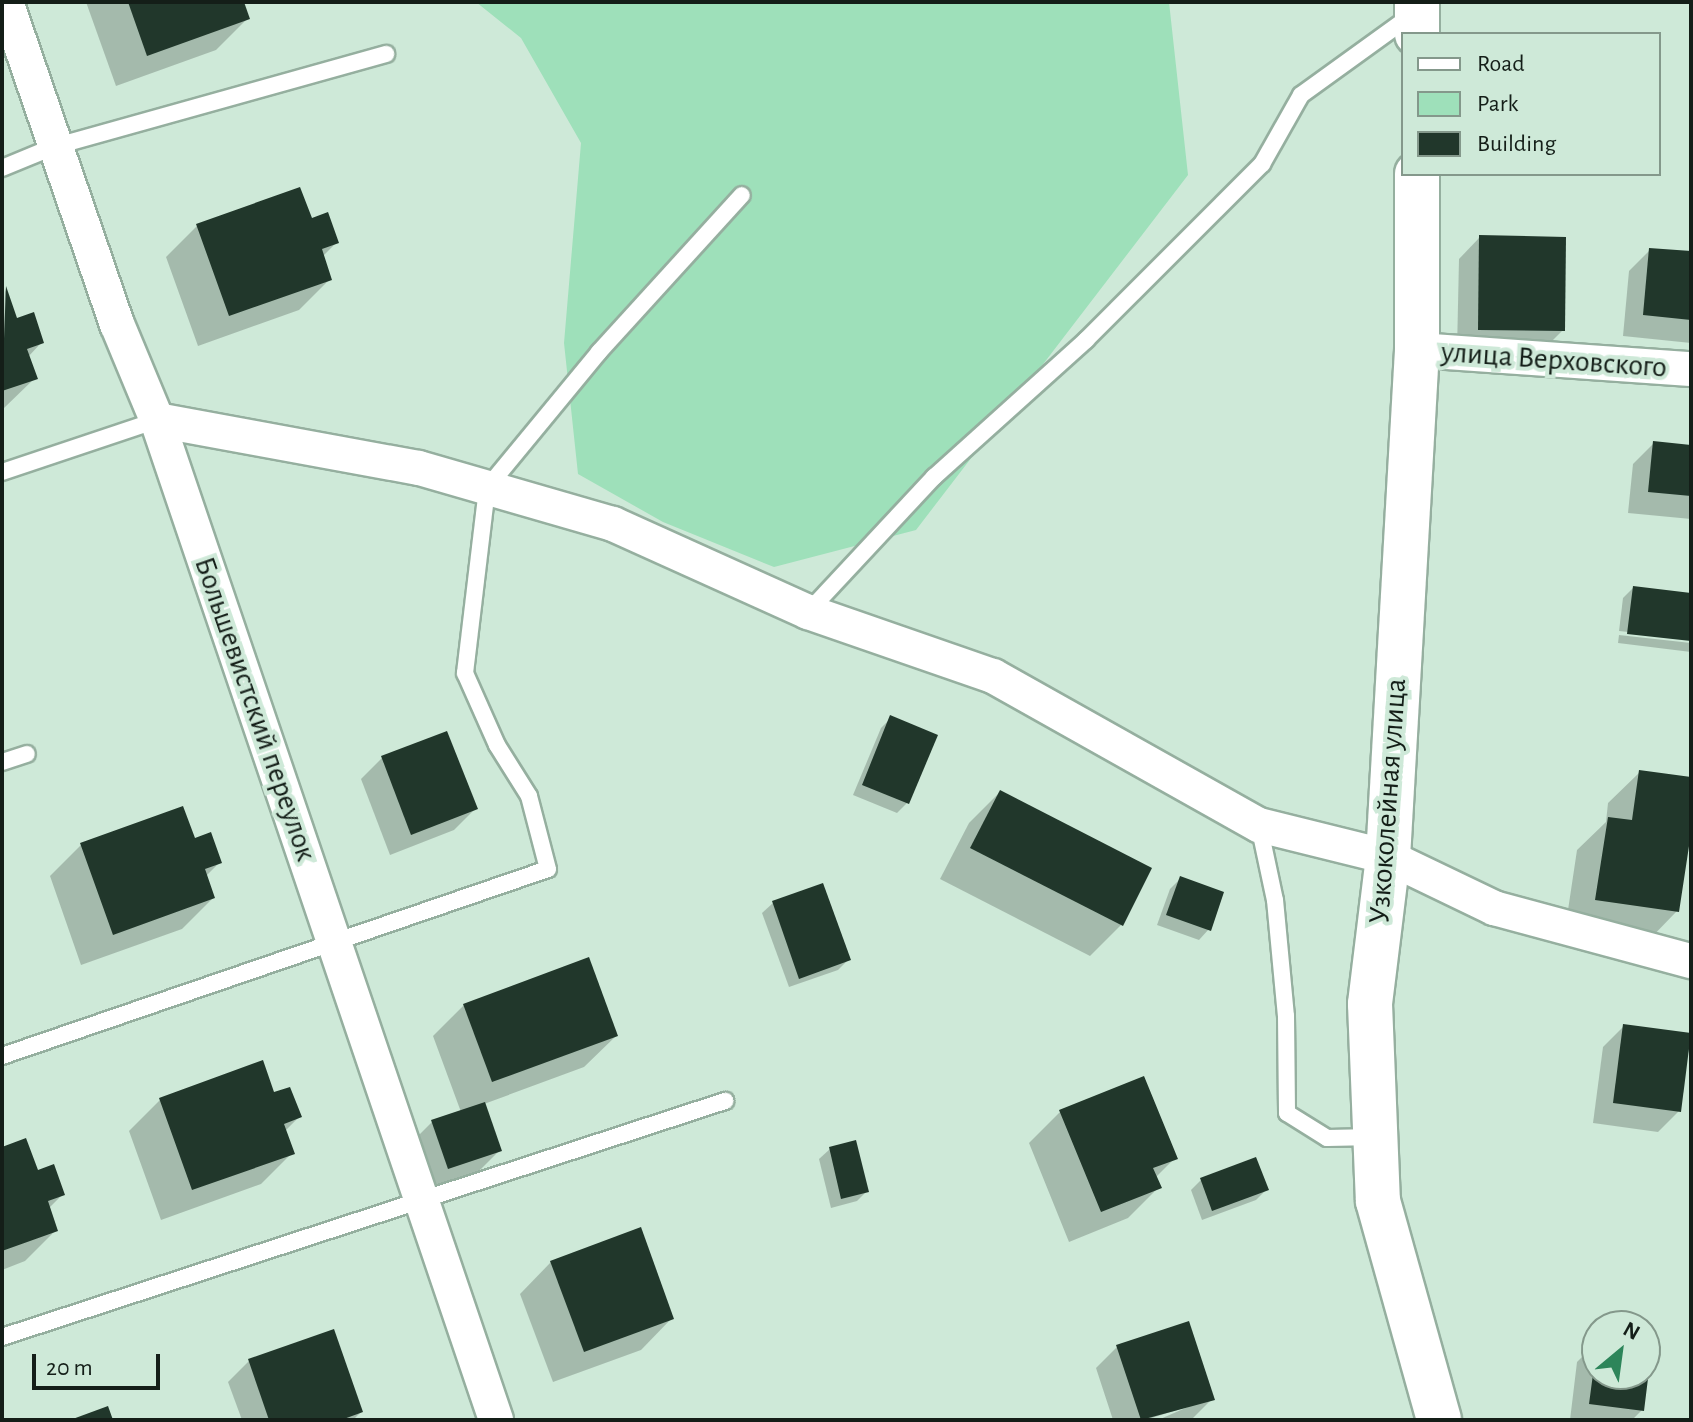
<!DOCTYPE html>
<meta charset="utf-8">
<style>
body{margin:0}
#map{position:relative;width:1693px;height:1422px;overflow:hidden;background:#cee9d8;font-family:"Alegreya Sans",sans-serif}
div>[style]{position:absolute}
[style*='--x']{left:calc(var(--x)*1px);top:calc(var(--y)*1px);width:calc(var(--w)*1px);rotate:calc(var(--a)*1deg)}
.green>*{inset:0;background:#9ee0ba}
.shadow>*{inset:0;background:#0003}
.building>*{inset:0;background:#21372b}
.roads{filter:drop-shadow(2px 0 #95af9f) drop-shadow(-2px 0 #95af9f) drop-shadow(0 2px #95af9f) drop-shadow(0 -2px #95af9f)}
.lane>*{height:16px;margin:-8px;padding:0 8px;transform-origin:8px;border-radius:8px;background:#fff}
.street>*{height:34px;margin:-17px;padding:0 17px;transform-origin:17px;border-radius:17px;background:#fff}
.secondary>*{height:44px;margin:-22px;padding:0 22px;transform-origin:22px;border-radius:22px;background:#fff}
span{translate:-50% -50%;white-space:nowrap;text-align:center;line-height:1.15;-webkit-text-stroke:8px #cee9d8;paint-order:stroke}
.street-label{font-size:30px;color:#141e18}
.frame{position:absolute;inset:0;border:4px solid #141e18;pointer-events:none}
.legend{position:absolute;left:1401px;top:32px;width:260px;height:144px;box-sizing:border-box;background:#cee9d8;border:2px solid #84988b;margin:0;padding:10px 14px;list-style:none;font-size:24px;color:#141e18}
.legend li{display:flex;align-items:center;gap:16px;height:40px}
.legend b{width:40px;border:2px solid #84988b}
.north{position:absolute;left:1581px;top:1310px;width:80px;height:80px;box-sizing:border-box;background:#cee9d8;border:2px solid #84988b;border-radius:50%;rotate:29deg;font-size:22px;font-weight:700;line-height:32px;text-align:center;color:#141e18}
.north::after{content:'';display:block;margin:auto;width:28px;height:36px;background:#2d855a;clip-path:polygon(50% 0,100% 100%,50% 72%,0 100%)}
.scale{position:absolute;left:32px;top:1354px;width:128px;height:36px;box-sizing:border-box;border:4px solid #141e18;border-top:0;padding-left:10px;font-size:24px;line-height:28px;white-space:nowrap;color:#141e18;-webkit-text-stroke:6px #cee9d8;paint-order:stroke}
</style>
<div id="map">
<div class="green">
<div style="clip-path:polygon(476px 2px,1169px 2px,1188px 175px,916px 530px,774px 567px,663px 522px,578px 474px,564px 343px,581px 143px,521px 38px)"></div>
</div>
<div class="shadow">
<div style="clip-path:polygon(86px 2px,241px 2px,247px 19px,216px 50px,116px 86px)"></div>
<div style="clip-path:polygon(310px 221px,336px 243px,322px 257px,330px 279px,299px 310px,198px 346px,166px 257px,197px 226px)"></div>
<div style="clip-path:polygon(1480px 237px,1563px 330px,1542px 351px,1457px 350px,1459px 259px)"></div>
<div style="clip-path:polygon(1650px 250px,1691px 253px,1691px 343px,1623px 336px,1629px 271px)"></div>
<div style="clip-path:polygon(5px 289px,16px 321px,42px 342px,28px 357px,35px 378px,2px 410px)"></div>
<div style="clip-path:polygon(1654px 443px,1691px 447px,1691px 519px,1628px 513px,1633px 464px)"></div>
<div style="clip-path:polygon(1633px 588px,1691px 595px,1691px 639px,1619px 631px,1623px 598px)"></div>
<div style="clip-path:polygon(1619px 635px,1691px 643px,1691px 652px,1618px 643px)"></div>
<div style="clip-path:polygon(891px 718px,907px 803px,897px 813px,853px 795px,881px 728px)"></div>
<div style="clip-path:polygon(382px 758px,475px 809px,454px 830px,390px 855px,361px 779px)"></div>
<div style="clip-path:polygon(1640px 772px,1691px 779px,1691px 820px,1677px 911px,1646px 943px,1565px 930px,1577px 850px,1606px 822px,1608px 803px)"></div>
<div style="clip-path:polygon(1000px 792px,1121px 925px,1090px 956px,940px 879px,969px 823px)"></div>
<div style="clip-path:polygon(182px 809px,194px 840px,220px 862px,206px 876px,213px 898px,182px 929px,81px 965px,50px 876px,81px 845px)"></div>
<div style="clip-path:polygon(1180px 879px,1209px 929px,1199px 940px,1157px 925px,1170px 889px)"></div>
<div style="clip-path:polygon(773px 903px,848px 960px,838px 970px,789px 987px,762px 913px)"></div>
<div style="clip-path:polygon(464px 1005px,616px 1036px,584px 1067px,484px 1104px,499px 1151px,478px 1172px,427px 1189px,411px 1143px,432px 1122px,461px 1112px,433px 1036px)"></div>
<div style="clip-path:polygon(1624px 1026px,1679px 1111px,1658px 1132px,1593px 1123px,1603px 1047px)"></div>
<div style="clip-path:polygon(273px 1095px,299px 1117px,285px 1131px,292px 1153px,261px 1184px,161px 1220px,129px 1131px,160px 1100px)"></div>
<div style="clip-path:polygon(1060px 1112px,1175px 1158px,1155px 1178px,1159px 1187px,1128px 1218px,1069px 1242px,1029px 1143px)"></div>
<div style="clip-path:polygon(2px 1149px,63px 1194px,48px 1209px,56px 1230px,25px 1261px,2px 1270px)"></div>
<div style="clip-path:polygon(830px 1149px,867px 1191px,857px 1201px,831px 1208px,819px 1159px)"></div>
<div style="clip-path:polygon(1255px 1160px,1266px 1190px,1256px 1200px,1202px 1220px,1191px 1190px,1201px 1180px)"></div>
<div style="clip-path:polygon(551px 1262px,672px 1318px,641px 1350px,553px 1382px,520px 1294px)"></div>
<div style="clip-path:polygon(1597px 1342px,1597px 1374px,1645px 1374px,1645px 1347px,1650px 1347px,1642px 1410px,1632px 1420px,1570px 1420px,1577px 1362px)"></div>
<div style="clip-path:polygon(1117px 1347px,1212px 1399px,1191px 1420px,1158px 1420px,1190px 1406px,1145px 1420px,1113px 1420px,1096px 1368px)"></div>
<div style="clip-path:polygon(249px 1361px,361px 1412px,353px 1420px,242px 1420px,228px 1382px)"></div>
</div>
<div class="building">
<div style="clip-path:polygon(128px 2px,244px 2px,250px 19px,147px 56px)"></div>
<div style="clip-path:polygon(300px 187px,312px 218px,328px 212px,339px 243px,322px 249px,332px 280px,229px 316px,196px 224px)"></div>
<div style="clip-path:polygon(1479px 235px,1566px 237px,1565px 331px,1478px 330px)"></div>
<div style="clip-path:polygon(1649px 248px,1691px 251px,1691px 320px,1643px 315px)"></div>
<div style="clip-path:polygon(6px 286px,17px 318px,34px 312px,44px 343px,27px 349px,38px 379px,2px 391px)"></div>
<div style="clip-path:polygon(1653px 441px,1691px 445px,1691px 496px,1648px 492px)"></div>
<div style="clip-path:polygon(1633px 586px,1691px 593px,1691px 641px,1627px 634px)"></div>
<div style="clip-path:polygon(890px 715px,938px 735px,909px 804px,862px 785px)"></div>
<div style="clip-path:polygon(447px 731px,478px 809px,411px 835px,381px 756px)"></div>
<div style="clip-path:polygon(1639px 770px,1691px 777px,1691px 833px,1679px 912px,1595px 900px,1608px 817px,1632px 820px)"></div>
<div style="clip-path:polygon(1000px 790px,1152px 868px,1123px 926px,970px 848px)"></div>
<div style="clip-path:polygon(183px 806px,195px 838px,211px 832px,222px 863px,205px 869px,215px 898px,113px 935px,80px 843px)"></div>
<div style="clip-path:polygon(1180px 876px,1224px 892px,1211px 931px,1166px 915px)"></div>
<div style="clip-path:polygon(823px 883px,851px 960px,799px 979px,772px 901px)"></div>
<div style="clip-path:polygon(589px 957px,618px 1036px,492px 1082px,463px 1004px)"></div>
<div style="clip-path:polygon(1623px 1024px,1691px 1033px,1681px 1112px,1613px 1103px)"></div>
<div style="clip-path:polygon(263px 1060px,274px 1092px,290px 1087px,302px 1117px,284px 1124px,295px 1154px,192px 1190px,159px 1098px)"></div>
<div style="clip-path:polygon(1144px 1076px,1178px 1159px,1153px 1168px,1162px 1188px,1101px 1212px,1059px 1110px)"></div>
<div style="clip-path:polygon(485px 1102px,502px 1151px,448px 1169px,431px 1120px)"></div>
<div style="clip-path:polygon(26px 1138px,38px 1170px,54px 1164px,65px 1195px,48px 1201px,58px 1231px,2px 1251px,2px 1147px)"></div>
<div style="clip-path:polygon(856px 1140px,869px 1192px,841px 1199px,829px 1147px)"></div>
<div style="clip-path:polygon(1256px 1157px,1269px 1190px,1212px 1211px,1200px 1178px)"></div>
<div style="clip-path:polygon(641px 1227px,674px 1319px,584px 1352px,550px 1261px)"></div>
<div style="clip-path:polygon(1189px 1321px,1215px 1400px,1141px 1420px,1116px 1345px)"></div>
<div style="clip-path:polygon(334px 1329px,363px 1412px,341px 1420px,269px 1420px,248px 1359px)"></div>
<div style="clip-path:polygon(1645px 1345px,1652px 1346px,1644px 1411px,1589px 1404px,1595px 1359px,1597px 1374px,1645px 1374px)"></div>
<div style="clip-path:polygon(108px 1406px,113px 1420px,70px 1420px)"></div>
</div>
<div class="roads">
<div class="lane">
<div style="--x:2;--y:168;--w:55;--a:-22.4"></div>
<div style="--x:53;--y:147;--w:346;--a:-15.6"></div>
<div style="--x:2;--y:472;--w:163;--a:-18.5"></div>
<div style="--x:808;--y:612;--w:185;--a:-47"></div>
<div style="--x:934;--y:477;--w:205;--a:-42"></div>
<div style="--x:1086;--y:340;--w:249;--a:-45"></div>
<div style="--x:1262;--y:164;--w:79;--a:-60.5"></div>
<div style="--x:1301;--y:95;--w:137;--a:-35.8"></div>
<div style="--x:2;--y:762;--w:26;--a:-18"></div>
<div style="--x:1259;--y:825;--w:77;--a:78"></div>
<div style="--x:1275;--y:900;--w:117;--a:84.6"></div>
<div style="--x:1286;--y:1016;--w:97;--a:89.4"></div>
<div style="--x:1287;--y:1113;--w:47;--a:32"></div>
<div style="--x:1327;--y:1138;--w:48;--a:-1.2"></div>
<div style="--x:2;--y:1056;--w:577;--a:-18.91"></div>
<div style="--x:548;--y:869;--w:75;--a:-104.6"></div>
<div style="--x:529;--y:796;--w:60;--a:-122.1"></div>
<div style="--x:497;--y:745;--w:79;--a:-114"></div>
<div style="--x:465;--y:673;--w:186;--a:-83.2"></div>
<div style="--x:487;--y:488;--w:176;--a:-50.5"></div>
<div style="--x:599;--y:352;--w:212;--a:-47.7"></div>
<div style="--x:2;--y:1337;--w:761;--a:-18.08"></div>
</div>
<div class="street">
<div style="--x:6;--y:2;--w:341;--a:71"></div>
<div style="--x:117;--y:324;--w:104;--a:67.4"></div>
<div style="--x:157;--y:420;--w:1056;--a:71.27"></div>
<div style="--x:1417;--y:350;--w:275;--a:4"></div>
<div style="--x:157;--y:420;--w:266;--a:10.4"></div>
<div style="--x:419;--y:468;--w:202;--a:16.1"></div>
<div style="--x:613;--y:524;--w:214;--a:24.3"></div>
<div style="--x:808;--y:612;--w:196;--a:19.1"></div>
<div style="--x:993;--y:676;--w:305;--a:29.3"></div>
<div style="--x:1259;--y:825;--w:133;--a:13.9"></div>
<div style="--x:1388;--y:857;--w:118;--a:25.7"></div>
<div style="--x:1494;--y:908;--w:204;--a:15.1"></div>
</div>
<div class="secondary">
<div style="--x:1417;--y:2;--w:32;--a:90"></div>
<div style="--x:1417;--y:174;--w:176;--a:90"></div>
<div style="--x:1417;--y:350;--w:508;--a:93.27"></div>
<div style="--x:1388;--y:857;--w:148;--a:97"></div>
<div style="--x:1370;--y:1004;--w:197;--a:87.7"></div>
<div style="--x:1378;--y:1201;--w:227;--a:74.4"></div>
</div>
</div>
<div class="street-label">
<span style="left:1554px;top:360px;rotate:4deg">улица Верховского</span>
<span style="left:255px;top:709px;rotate:71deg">Большевистский переулок</span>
<span style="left:1388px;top:801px;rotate:-86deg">Узкоколейная улица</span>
</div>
<div class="frame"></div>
<ul class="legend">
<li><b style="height:10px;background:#fff"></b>Road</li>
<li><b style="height:22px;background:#9ee0ba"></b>Park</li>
<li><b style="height:22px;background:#21372b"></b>Building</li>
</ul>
<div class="north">N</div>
<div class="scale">20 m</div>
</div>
